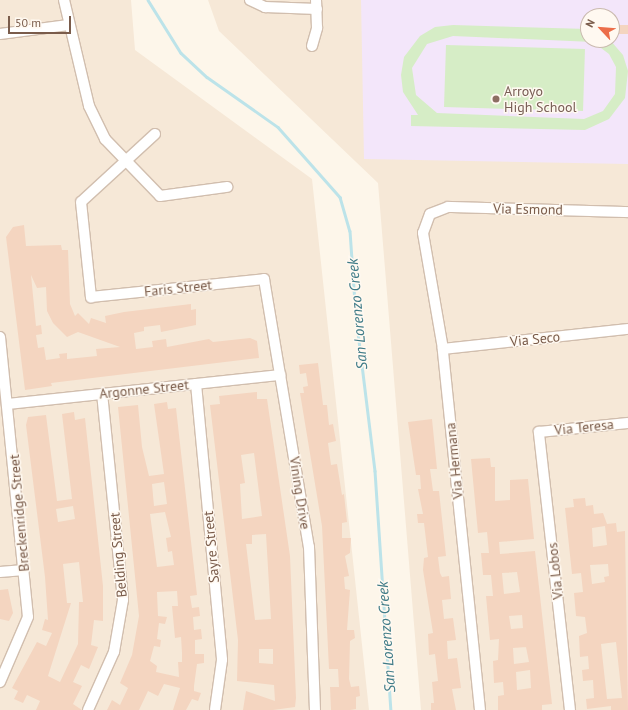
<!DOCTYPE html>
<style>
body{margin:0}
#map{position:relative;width:628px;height:710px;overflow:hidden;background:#fdf6ea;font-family:"PT Sans",sans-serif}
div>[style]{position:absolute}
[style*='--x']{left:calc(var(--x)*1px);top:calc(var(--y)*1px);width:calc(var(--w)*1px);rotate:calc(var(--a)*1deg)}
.residential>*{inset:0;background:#f6e8d7}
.education>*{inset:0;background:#f3e6fa}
.green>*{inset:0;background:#d6edc6}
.stream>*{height:2.5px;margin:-1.25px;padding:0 1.25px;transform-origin:1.25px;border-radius:1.25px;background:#bce3e9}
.building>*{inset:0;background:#f4d5c0}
.roads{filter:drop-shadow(1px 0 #d1beae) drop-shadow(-1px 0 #d1beae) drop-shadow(0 1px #d1beae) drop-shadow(0 -1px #d1beae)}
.minor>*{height:10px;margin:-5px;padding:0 5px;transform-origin:5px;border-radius:5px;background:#fff}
.dots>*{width:11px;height:11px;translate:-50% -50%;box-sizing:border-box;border:2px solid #fff9f1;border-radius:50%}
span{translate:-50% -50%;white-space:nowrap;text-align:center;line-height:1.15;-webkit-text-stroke:3px #fff9f1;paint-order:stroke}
.education-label{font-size:14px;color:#785e54}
.left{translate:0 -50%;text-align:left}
.street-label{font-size:14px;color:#7a5c4b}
.water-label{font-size:15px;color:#3f7b87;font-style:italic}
.north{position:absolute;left:580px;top:8px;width:40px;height:40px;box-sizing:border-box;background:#fff9f1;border:1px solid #cabaaf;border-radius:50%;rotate:296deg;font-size:11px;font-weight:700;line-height:16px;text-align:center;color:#7a5c4b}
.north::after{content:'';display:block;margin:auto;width:14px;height:18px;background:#ec6e4a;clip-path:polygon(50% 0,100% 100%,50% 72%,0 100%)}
.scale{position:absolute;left:8px;top:16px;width:63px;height:18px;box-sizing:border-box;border:2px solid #7a5c4b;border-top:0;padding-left:5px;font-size:12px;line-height:14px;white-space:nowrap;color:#7a5c4b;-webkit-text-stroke:3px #fff9f1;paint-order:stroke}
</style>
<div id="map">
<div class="residential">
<div style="clip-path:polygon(0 0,131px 0,135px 50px,312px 179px,369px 710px,0 710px)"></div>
<div style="clip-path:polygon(evenodd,208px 0,628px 0,628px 710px,421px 710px,378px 183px,219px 31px,208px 0,588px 16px,612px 16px,612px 40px,588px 40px,588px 16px)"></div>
</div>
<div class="education">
<div style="clip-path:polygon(evenodd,361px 0,628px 0,628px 164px,364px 159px,361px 0,588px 16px,612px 16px,612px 40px,588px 40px,588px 16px)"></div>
</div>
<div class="green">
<div style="clip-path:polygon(evenodd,453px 25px,588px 29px,588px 40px,610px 40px,623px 55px,628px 71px,625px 98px,609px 119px,585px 130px,411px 126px,411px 115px,418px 115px,403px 92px,401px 75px,404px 57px,420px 36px,435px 27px,453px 25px,453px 36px,593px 42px,609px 54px,616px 67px,615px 94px,603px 111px,584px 119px,437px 113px,416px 95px,412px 68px,427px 44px,453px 36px)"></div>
<div style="clip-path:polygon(446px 45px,585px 49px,583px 111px,444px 107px)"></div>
</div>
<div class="stream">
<div style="--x:148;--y:0;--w:62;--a:58.1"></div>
<div style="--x:181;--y:53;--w:35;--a:43"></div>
<div style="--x:207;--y:77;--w:87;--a:35.2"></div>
<div style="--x:278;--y:127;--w:94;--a:48.5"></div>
<div style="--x:340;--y:197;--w:35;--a:74"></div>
<div style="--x:350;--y:231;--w:85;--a:86"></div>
<div style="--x:356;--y:316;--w:156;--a:83"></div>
<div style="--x:375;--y:471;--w:240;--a:86.2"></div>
</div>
<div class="building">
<div style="clip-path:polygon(617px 25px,628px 25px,628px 34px,616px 34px)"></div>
<div style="clip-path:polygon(evenodd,24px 225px,26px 246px,61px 245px,62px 250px,68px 250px,70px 304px,75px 316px,78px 313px,89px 324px,91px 318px,106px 323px,105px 316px,124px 312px,191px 304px,191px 310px,196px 309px,196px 325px,161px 332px,160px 325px,144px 327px,144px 331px,134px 333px,136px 349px,153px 347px,152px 341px,166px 339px,167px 347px,209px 339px,213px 342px,250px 338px,257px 341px,259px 358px,51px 383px,52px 386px,25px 390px,6px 237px,13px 227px,24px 225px,31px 275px,37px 288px,46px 287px,47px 311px,53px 323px,67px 337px,78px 332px,120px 347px,96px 349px,97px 356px,67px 359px,67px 353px,59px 354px,60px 358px,46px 360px,44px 347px,38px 348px,36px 335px,42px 334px,41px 325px,36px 326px,31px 275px)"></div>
<div style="clip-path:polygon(318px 363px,323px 405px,327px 405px,329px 425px,333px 424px,334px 430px,336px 441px,328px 443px,331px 465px,337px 464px,342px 495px,344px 494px,347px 522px,342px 523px,342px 538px,351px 538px,350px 553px,345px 556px,349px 576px,344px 577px,345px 589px,350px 590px,347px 630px,354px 630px,355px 638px,350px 641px,349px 679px,351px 687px,359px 686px,360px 696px,356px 697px,356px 709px,350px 710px,331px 710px,330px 687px,339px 687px,338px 669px,329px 669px,322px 526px,300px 393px,304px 393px,303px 387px,308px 386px,306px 373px,300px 374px,299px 365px)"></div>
<div style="clip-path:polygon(evenodd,257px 392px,257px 399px,267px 399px,290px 556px,296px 698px,295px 707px,273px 710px,243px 710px,246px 691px,275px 701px,274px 685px,237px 681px,238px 640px,210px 405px,220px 404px,219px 396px,257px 392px,254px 453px,262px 516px,242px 519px,240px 484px,245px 483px,241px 455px,254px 453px,257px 392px,266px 534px,271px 619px,255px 620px,246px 544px,252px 544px,252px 535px,266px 534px,257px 392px,259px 649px,273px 649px,273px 664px,259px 663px,259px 649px)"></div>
<div style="clip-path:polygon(evenodd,167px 402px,168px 409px,176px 408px,197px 595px,190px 596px,192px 608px,199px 607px,200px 616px,193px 617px,194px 630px,201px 629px,202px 639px,195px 640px,195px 654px,204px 654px,204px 663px,197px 664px,194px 686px,194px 691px,201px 693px,198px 701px,192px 699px,186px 710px,173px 710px,180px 688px,164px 684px,158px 696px,148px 691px,139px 710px,107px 710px,112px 700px,120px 705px,128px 688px,120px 683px,132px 655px,139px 616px,118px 407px,138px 405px,142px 447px,149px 476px,164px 474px,154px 404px,167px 402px,164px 482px,167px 504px,154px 506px,152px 484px,164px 482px,167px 402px,165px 512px,171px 537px,166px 538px,168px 552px,172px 551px,174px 565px,157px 567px,150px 514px,165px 512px,167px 402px,177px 591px,178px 606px,172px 606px,175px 638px,181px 637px,182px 653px,182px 662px,178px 662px,179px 677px,156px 672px,157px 666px,150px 661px,154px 646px,160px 647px,161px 640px,157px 639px,159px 623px,165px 624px,167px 617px,158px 616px,157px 592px,177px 591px)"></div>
<div style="clip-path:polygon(evenodd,74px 412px,75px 420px,85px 418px,103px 586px,103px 621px,94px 620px,91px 645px,98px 647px,89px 669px,81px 665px,73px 682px,82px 686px,73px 704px,82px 710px,36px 710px,40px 701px,27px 695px,23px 703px,14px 699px,18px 691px,12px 688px,37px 642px,46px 646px,52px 633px,42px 630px,45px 619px,48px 620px,45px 577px,26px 425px,28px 417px,46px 415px,57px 501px,72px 499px,62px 414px,74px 412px,73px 506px,75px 519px,58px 522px,56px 509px,73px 506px,74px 412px,79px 562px,83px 602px,79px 602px,78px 644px,60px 682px,48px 676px,71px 603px,67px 603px,63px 564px,79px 562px)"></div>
<div style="clip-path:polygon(432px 419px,437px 469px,430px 469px,433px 491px,439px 491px,446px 556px,438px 557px,440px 573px,442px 577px,449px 576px,451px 599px,442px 600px,444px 619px,453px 618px,456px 640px,447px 641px,448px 659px,457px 658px,461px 688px,452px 689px,456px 710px,431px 710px,431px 703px,434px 703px,432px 682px,438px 681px,435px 654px,429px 655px,428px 634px,433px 633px,423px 570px,424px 558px,428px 557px,424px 523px,418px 523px,417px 514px,423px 514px,418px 489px,421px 489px,420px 475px,416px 475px,408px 422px)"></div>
<div style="clip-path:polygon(evenodd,490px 458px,491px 467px,495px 467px,495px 501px,510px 500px,510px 480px,528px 479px,534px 539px,499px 542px,500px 554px,535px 551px,552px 704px,542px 705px,542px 710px,498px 710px,498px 696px,504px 695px,503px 682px,494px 683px,493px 661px,498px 660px,499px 639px,490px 640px,486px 596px,493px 596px,491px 575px,483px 575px,481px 553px,489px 553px,487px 532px,478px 533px,471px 459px,490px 458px,517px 572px,520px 592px,504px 594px,502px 573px,517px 572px,490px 458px,522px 615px,523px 628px,511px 629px,509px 616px,522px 615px,490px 458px,526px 647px,529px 662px,514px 664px,513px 648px,526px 647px,490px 458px,530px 670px,531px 688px,517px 690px,516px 672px,530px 670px)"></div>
<div style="clip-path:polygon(evenodd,585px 498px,586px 506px,593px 505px,594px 514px,603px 513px,607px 524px,616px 523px,617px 532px,625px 531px,628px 710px,611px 710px,611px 706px,587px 709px,586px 699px,594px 698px,593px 680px,583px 681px,582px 670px,589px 669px,588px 656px,580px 657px,579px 636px,587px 633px,585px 617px,576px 616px,574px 593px,583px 592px,581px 573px,572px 574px,565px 508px,574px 507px,573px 499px,585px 498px,605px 526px,607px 545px,593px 547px,592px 528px,605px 526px,585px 498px,608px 564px,609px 576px,604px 577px,605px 582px,592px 584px,590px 565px,608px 564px,585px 498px,616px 642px,622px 698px,607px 699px,601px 644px,616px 642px)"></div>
<div style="clip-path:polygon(8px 589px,13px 613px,9px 621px,0 619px,0 590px)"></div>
</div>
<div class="roads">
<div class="minor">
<div style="--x:64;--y:0;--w:109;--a:76.7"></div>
<div style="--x:89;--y:106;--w:37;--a:64"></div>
<div style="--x:105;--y:139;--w:79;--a:46"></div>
<div style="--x:160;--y:196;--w:68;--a:-7.7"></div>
<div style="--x:250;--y:0;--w:17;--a:25"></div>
<div style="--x:265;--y:7;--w:52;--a:2.2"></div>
<div style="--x:0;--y:34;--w:69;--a:-7.5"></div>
<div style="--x:312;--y:46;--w:19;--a:-74"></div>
<div style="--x:317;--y:28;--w:28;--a:-92"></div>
<div style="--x:155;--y:134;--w:100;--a:137.4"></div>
<div style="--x:81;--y:202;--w:96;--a:84"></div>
<div style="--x:91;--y:297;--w:174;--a:-5.9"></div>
<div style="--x:264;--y:279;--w:272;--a:80.5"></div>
<div style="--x:309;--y:547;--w:163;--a:87.9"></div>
<div style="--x:0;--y:337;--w:281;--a:84.3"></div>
<div style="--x:28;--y:617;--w:71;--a:113.3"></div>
<div style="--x:443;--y:349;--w:186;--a:-6.2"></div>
<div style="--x:196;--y:384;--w:277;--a:84.6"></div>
<div style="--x:222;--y:660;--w:50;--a:98"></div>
<div style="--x:8;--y:404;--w:274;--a:-6.1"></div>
<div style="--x:0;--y:572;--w:24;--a:-5"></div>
<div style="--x:88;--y:710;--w:64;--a:-65.9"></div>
<div style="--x:114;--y:652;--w:53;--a:-80.2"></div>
<div style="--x:123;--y:600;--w:207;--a:-95.8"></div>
<div style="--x:480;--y:710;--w:363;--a:-95.9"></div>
<div style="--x:443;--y:349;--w:118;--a:-99.8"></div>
<div style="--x:423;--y:233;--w:20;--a:-70"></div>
<div style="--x:430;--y:214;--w:19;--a:-21"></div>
<div style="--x:448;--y:207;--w:180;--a:1.6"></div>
<div style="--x:570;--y:710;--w:280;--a:-96.4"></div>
<div style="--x:539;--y:432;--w:89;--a:-5.8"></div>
</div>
</div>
<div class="dots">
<div style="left:496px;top:99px;background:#8d6e63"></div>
</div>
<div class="education-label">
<span class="left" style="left:504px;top:99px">Arroyo<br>High School</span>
</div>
<div class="street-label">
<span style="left:528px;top:209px;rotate:1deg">Via Esmond</span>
<span style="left:178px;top:288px;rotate:-6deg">Faris Street</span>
<span style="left:535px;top:339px;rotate:-6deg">Via Seco</span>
<span style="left:144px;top:389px;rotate:-6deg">Argonne Street</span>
<span style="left:584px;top:427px;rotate:-6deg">Via Teresa</span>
<span style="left:454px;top:461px;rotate:-96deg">Via Hermana</span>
<span style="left:300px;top:493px;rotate:81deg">Vining Drive</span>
<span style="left:19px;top:513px;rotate:-95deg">Breckenridge Street</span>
<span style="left:211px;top:547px;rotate:-95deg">Sayre Street</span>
<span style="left:118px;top:555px;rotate:-95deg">Belding Street</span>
<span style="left:555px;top:571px;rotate:-96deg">Via Lobos</span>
</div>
<div class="water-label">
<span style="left:357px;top:314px;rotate:-95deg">San Lorenzo Creek</span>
<span style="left:386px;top:637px;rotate:-94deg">San Lorenzo Creek</span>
</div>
<div class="north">N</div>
<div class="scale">50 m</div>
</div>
